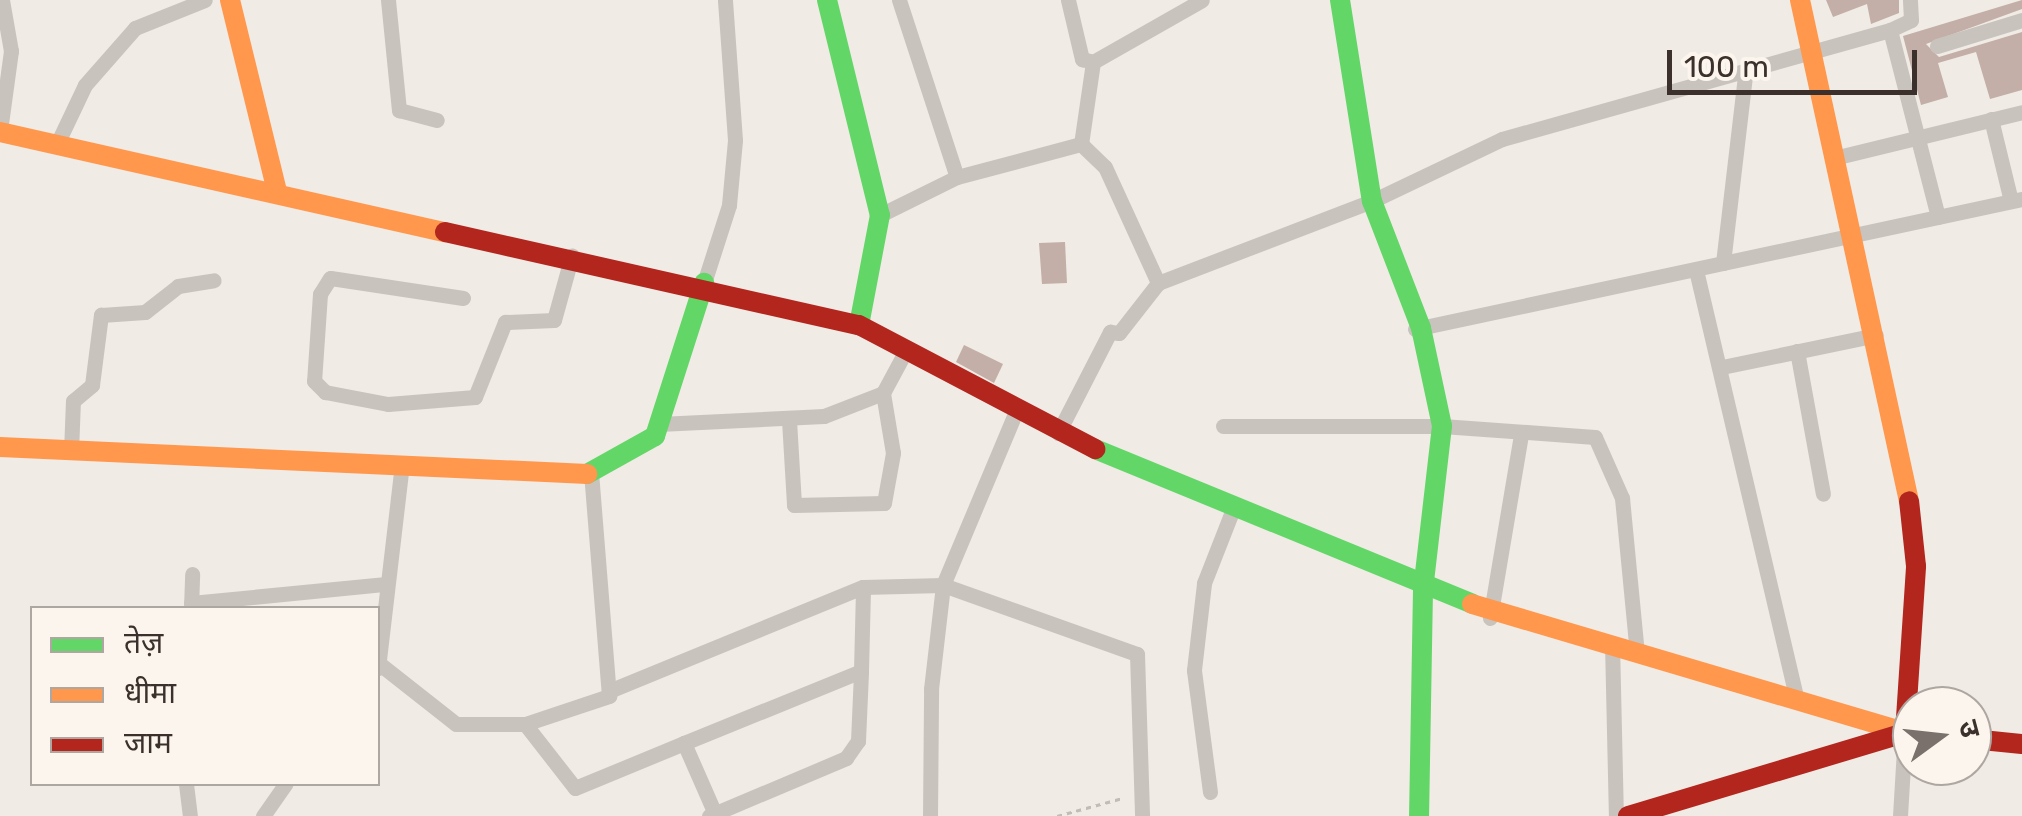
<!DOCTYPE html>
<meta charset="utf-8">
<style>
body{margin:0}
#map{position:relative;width:2022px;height:816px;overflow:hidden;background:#f0ebe5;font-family:Rubik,"Noto Sans Devanagari",sans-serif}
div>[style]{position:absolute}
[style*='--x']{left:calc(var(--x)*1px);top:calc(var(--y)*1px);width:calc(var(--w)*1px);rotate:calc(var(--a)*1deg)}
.building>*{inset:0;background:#c3afa7}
.path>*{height:2.5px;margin-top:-1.25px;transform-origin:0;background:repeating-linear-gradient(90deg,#c2bbb6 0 5px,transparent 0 10px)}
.street>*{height:15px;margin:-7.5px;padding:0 7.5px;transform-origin:7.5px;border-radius:7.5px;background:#c9c3be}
.fast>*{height:20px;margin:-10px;padding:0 10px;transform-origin:10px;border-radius:10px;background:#63d668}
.slow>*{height:20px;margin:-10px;padding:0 10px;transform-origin:10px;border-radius:10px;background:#ff974d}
.jam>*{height:20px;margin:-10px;padding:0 10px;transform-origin:10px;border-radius:10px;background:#b3261e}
span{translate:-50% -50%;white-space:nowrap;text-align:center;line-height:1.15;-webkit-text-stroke:10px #fbf5ee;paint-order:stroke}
.legend{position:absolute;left:30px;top:606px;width:350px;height:180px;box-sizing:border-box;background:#fbf5ee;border:2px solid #aea6a0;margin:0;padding:12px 18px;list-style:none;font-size:30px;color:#3b302b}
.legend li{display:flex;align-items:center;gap:20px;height:50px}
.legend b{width:50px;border:2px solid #aea6a0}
.north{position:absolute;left:1892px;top:686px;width:100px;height:100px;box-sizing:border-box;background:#fbf5ee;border:2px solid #aea6a0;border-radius:50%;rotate:75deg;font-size:28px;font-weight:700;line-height:40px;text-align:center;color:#3b302b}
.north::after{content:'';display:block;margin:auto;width:35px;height:45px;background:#7a716c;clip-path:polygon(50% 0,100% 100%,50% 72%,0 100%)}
.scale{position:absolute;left:1667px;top:50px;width:250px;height:45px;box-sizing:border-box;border:5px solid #3b302b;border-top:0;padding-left:12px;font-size:30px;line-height:35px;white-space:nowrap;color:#3b302b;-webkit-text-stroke:8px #fbf5ee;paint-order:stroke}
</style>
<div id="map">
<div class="building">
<div style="clip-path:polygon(1826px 0,1899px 0,1899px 13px,1871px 24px,1867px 4px,1833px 17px)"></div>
<div style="clip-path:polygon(2022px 0,2022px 9px,1926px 44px,1939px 57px,2022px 32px,2022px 90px,1990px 99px,1976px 52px,1938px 63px,1948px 97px,1921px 105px,1903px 36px)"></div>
<div style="clip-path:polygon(1065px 242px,1067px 283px,1042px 284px,1039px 243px)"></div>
<div style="clip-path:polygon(964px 345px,1003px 364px,994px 383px,956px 362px)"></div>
</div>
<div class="path">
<div style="--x:1057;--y:816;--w:68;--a:-15.3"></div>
</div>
<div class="street">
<div style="--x:388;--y:0;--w:111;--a:84.3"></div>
<div style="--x:399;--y:110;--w:39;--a:15"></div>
<div style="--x:899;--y:0;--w:186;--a:71.9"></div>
<div style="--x:1068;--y:0;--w:61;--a:76.7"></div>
<div style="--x:1082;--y:59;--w:11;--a:15"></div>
<div style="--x:1093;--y:62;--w:83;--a:98.3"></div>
<div style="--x:1890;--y:30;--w:193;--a:75.6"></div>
<div style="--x:1937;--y:46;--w:89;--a:-17"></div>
<div style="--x:1093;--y:62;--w:125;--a:-29.6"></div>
<div style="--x:1991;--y:119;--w:84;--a:76.3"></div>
<div style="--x:0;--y:131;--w:81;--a:-82.2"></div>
<div style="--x:11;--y:51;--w:52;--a:-100"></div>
<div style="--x:57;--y:144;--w:65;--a:-64.6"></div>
<div style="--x:85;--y:85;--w:76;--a:-48.7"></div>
<div style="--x:135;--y:28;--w:75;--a:-21.8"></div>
<div style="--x:1081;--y:144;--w:33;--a:44"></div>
<div style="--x:1105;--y:167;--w:128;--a:65.4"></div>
<div style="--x:1838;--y:157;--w:189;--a:-13.7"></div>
<div style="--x:880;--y:215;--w:86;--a:-26.3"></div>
<div style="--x:957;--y:177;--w:128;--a:-14.9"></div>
<div style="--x:1723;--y:263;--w:187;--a:-83.3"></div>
<div style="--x:1696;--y:270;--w:443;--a:76.8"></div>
<div style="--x:704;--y:283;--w:82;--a:-72.2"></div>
<div style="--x:729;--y:205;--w:65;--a:-84.7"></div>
<div style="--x:735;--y:140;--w:140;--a:-94.1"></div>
<div style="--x:463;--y:298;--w:134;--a:-171.4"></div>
<div style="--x:330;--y:278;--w:19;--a:122"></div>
<div style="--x:320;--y:294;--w:87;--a:93.9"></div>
<div style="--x:314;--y:381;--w:16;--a:45"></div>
<div style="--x:325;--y:392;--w:64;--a:10.8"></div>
<div style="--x:388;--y:404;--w:87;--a:-4.6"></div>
<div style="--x:475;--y:397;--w:81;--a:-68.2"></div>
<div style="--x:505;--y:322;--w:49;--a:-2.3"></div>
<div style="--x:554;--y:320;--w:67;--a:-74.5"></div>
<div style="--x:1415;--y:329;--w:621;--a:-12.09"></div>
<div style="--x:1797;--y:351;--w:145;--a:79.7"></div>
<div style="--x:1722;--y:367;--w:157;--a:-11.7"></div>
<div style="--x:789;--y:420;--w:85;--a:86.6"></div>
<div style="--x:794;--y:505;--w:90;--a:-1.3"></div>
<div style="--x:884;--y:503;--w:51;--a:-79.8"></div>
<div style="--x:893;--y:453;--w:61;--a:-99.5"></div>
<div style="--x:659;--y:424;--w:165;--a:-2.8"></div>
<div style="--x:824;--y:416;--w:63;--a:-21.3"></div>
<div style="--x:883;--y:393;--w:44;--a:-61.7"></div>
<div style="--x:1223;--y:426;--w:219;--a:0"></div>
<div style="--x:1442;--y:426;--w:153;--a:4.1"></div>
<div style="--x:1595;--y:437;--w:67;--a:66.1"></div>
<div style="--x:1622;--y:498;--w:156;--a:84.5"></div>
<div style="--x:1058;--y:433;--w:114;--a:-62.8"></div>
<div style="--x:1110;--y:332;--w:9;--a:6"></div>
<div style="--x:1119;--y:333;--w:63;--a:-52"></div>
<div style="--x:1158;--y:283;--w:229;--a:-21"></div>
<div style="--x:1372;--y:201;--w:144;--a:-25.5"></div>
<div style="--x:1502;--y:139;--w:403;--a:-15.7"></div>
<div style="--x:1890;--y:30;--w:23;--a:-25"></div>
<div style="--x:1911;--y:20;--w:20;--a:-93"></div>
<div style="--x:71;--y:452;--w:51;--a:-87.8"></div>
<div style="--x:73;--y:401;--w:25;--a:-40"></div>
<div style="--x:92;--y:385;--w:71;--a:-82.7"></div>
<div style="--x:101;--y:315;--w:44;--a:-3.9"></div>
<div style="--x:145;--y:312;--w:42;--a:-38.2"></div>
<div style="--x:178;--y:286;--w:36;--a:-9"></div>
<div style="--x:191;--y:603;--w:196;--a:-5.6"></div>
<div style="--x:191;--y:608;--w:34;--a:-88"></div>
<div style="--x:1490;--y:618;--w:186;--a:-80.4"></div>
<div style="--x:1612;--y:643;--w:173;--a:88.7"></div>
<div style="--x:381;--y:665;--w:95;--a:38.2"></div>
<div style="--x:456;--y:724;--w:69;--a:0"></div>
<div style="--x:525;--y:724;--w:81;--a:52"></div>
<div style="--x:575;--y:788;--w:118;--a:-22.4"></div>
<div style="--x:378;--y:668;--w:198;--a:-83.3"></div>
<div style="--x:609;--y:691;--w:274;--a:-22.3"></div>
<div style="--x:525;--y:724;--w:89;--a:-18.4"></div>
<div style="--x:609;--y:696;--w:223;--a:-94.6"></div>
<div style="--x:186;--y:784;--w:32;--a:83"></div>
<div style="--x:1210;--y:792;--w:123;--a:-97.5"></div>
<div style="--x:1194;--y:670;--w:88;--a:-83.4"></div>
<div style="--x:1204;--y:583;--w:79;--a:-68.6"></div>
<div style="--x:263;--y:816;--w:39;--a:-55"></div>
<div style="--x:709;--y:816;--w:149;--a:-22.9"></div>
<div style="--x:846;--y:758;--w:21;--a:-55"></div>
<div style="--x:858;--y:741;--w:70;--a:-87.5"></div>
<div style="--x:716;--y:816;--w:80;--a:-113.7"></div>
<div style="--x:684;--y:743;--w:191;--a:-22.1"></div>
<div style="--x:861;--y:671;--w:84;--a:-88.6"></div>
<div style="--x:863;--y:587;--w:80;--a:-1.4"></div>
<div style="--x:943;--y:585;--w:206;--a:19.6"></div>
<div style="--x:1137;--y:654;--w:162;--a:88.2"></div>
<div style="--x:930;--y:816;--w:127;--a:-89.5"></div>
<div style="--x:931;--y:689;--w:105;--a:-83.4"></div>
<div style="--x:943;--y:585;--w:189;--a:-67.2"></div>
<div style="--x:1900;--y:816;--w:83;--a:-86.6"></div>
</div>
<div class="fast">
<div style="--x:827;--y:0;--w:221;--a:76.2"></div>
<div style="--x:880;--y:215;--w:112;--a:100.8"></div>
<div style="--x:1340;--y:0;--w:204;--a:81"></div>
<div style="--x:1372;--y:201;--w:136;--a:68.9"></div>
<div style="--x:1421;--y:328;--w:100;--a:77.9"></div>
<div style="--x:1442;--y:426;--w:165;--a:96.6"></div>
<div style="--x:1423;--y:590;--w:226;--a:91"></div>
<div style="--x:1095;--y:449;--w:408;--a:22.3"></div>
<div style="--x:587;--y:474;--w:78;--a:-29.2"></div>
<div style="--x:655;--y:436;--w:161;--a:-72.2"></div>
</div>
<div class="slow">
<div style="--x:230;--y:0;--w:198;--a:76.2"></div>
<div style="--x:1800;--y:0;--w:513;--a:77.73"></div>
<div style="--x:0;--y:132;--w:456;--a:12.7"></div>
<div style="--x:0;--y:447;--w:588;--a:2.63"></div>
<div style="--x:1472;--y:604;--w:459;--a:16.5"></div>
</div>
<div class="jam">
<div style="--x:445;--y:232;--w:424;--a:12.7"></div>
<div style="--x:859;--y:325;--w:267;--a:27.7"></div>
<div style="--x:1972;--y:739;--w:50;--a:5.7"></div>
<div style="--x:1628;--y:816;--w:289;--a:-16.7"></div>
<div style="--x:1905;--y:733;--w:167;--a:-86.2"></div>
<div style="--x:1916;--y:566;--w:65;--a:-96.1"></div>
</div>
<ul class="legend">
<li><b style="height:12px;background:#63d668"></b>तेज़</li>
<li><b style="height:12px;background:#ff974d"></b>धीमा</li>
<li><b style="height:12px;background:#b3261e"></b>जाम</li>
</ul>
<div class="north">उ</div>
<div class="scale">100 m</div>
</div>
